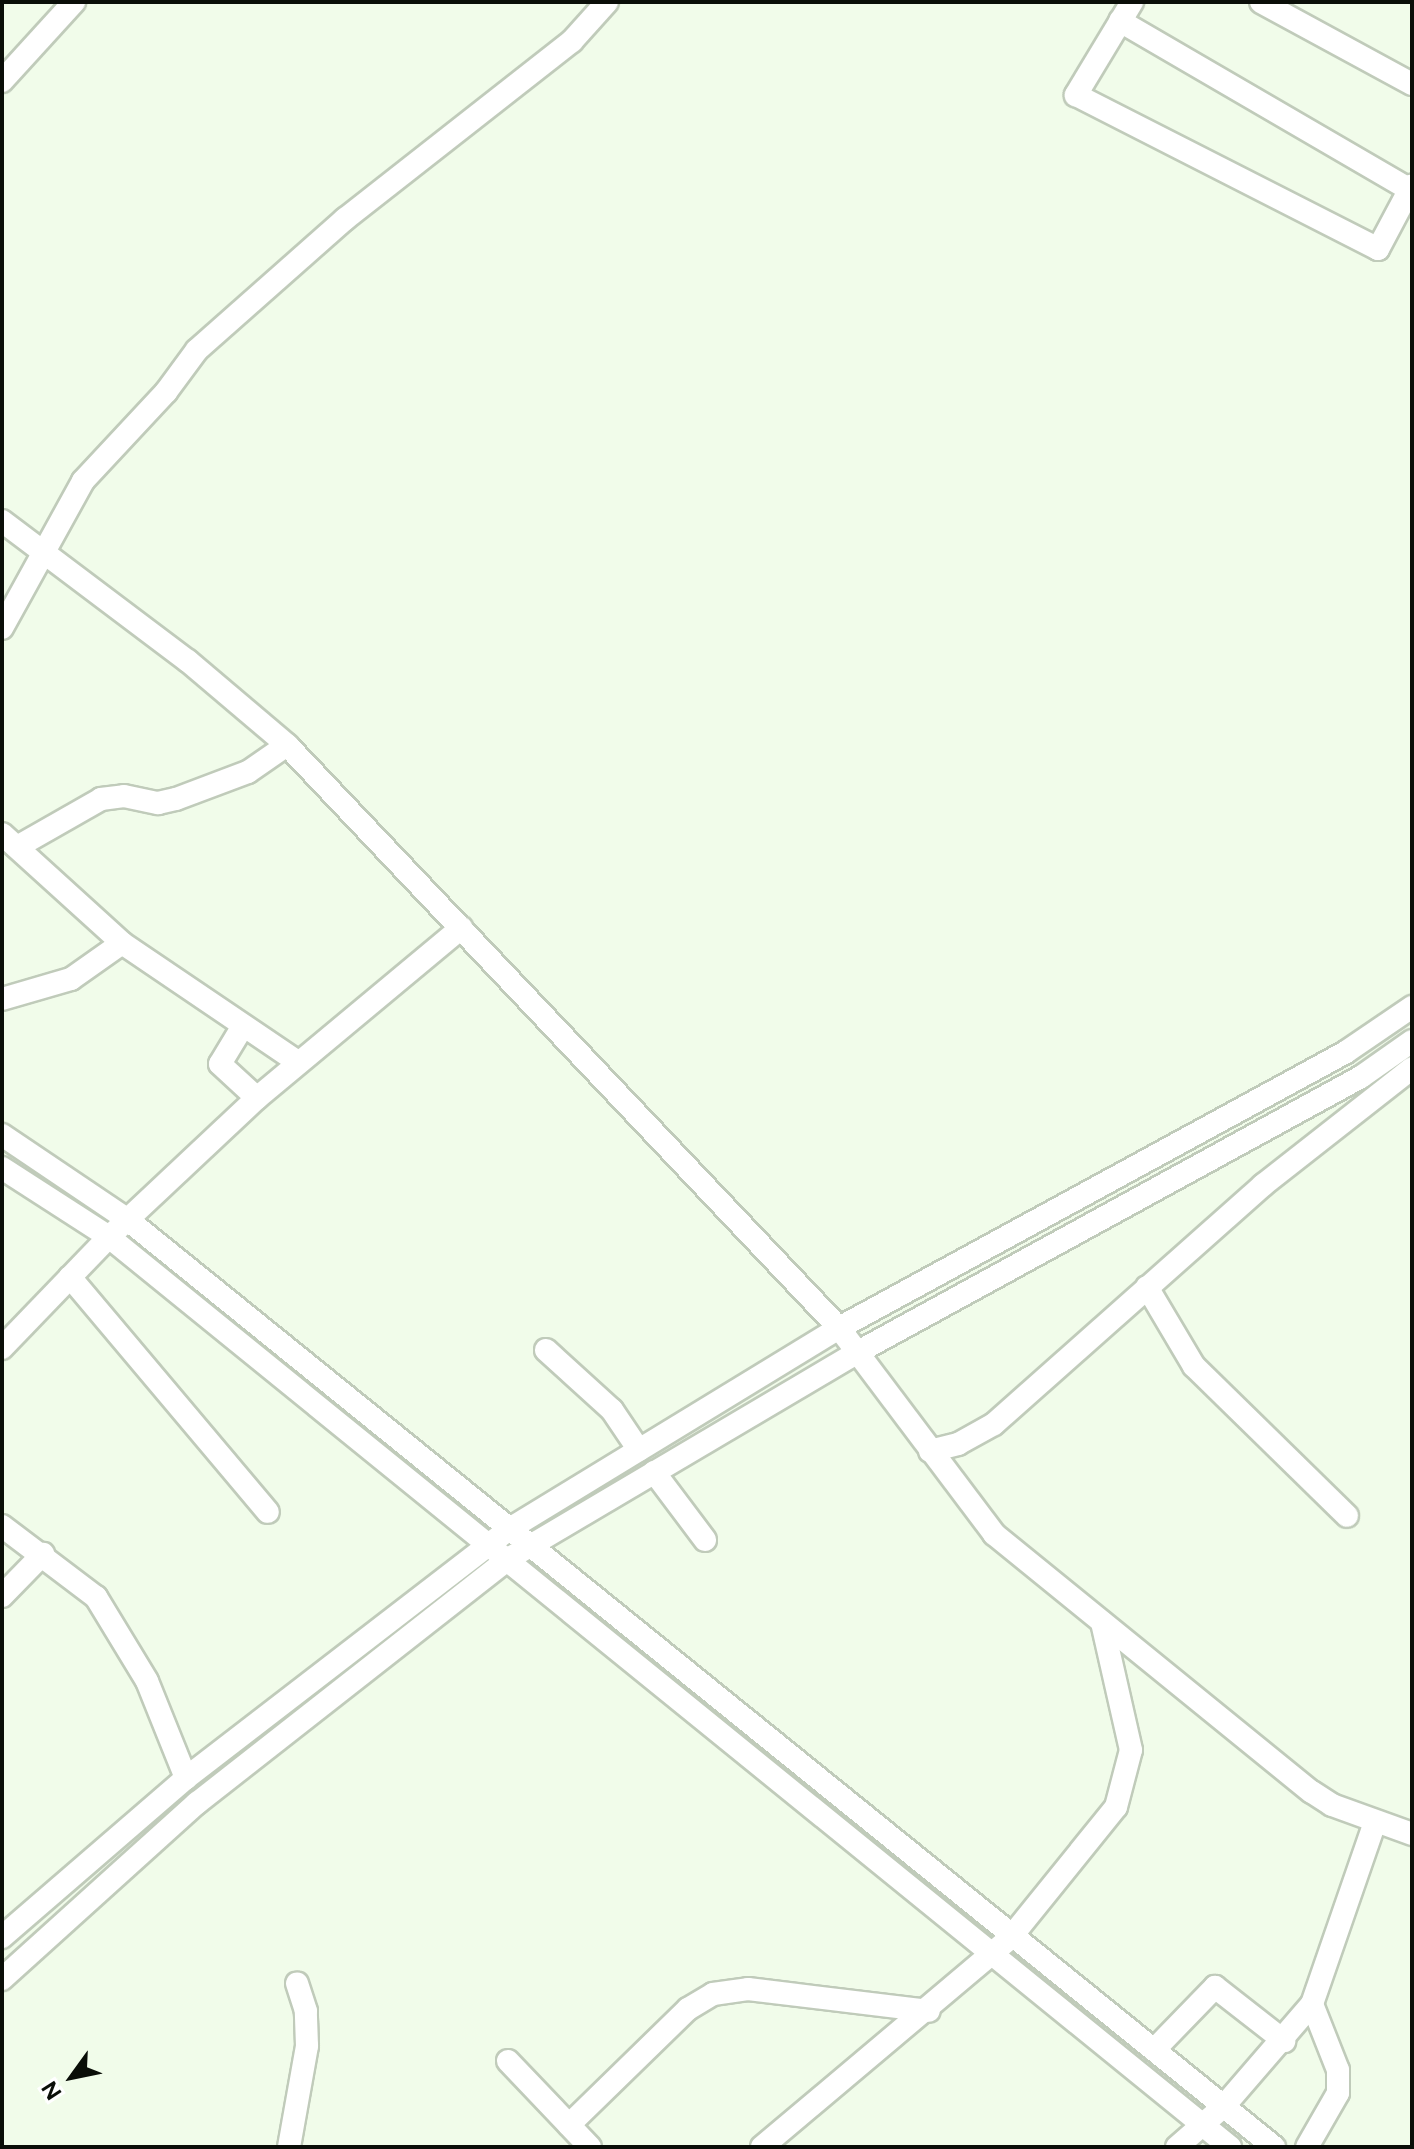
<!DOCTYPE html>
<style>
body{margin:0}
#map{position:relative;width:1414px;height:2149px;overflow:hidden;background:#f1fcea;font-family:Figtree,sans-serif}
div>[style]{position:absolute}
[style*='--x']{left:calc(var(--x)*1px);top:calc(var(--y)*1px);width:calc(var(--w)*1px);rotate:calc(var(--a)*1deg)}
.roads{filter:drop-shadow(2px 0 #c0cbba) drop-shadow(-2px 0 #c0cbba) drop-shadow(0 2px #c0cbba) drop-shadow(0 -2px #c0cbba)}
.minor>*{height:22px;margin:-11px;padding:0 11px;transform-origin:11px;border-radius:11px;background:#fff}
span{translate:-50% -50%;white-space:nowrap;text-align:center;line-height:1.15;-webkit-text-stroke:8px #fff;paint-order:stroke}
.frame{position:absolute;inset:0;border:4px solid #0a0e08;pointer-events:none}
.north{position:absolute;left:32px;top:2037px;width:80px;height:80px;-webkit-text-stroke:6px #fff;paint-order:stroke;rotate:237deg;font-size:22px;font-weight:700;line-height:32px;text-align:center;color:#0a0e08}
.north::after{content:'';display:block;margin:auto;width:28px;height:36px;background:#0a0e08;clip-path:polygon(50% 0,100% 100%,50% 72%,0 100%)}
</style>
<div id="map">
<div class="roads">
<div class="minor">
<div style="--x:1132;--y:2;--w:109;--a:121.1"></div>
<div style="--x:1076;--y:95;--w:339;--a:27"></div>
<div style="--x:1378;--y:249;--w:72;--a:-62"></div>
<div style="--x:1261;--y:2;--w:172;--a:28.5"></div>
<div style="--x:1120;--y:21;--w:336;--a:30.2"></div>
<div style="--x:2;--y:81;--w:107;--a:-47.7"></div>
<div style="--x:2;--y:521;--w:233;--a:37"></div>
<div style="--x:188;--y:661;--w:130;--a:40.3"></div>
<div style="--x:287;--y:745;--w:803;--a:46.56"></div>
<div style="--x:839;--y:1328;--w:258;--a:53"></div>
<div style="--x:994;--y:1534;--w:409;--a:39.1"></div>
<div style="--x:1312;--y:1792;--w:24;--a:33"></div>
<div style="--x:1332;--y:1805;--w:85;--a:19.9"></div>
<div style="--x:2;--y:628;--w:168;--a:-61.1"></div>
<div style="--x:83;--y:481;--w:122;--a:-47"></div>
<div style="--x:166;--y:392;--w:52;--a:-53.6"></div>
<div style="--x:197;--y:350;--w:198;--a:-41.5"></div>
<div style="--x:345;--y:219;--w:288;--a:-38.1"></div>
<div style="--x:572;--y:41;--w:52;--a:-48.1"></div>
<div style="--x:2;--y:834;--w:162;--a:42.2"></div>
<div style="--x:122;--y:943;--w:212;--a:34.1"></div>
<div style="--x:17;--y:847;--w:97;--a:-29.7"></div>
<div style="--x:101;--y:799;--w:23;--a:-7"></div>
<div style="--x:124;--y:796;--w:35;--a:12"></div>
<div style="--x:158;--y:803;--w:18;--a:-13"></div>
<div style="--x:176;--y:799;--w:77;--a:-20.6"></div>
<div style="--x:248;--y:772;--w:47;--a:-34.7"></div>
<div style="--x:2;--y:999;--w:72;--a:-16.2"></div>
<div style="--x:71;--y:979;--w:62;--a:-35.2"></div>
<div style="--x:243;--y:1026;--w:44;--a:121.2"></div>
<div style="--x:220;--y:1064;--w:50;--a:42.6"></div>
<div style="--x:2;--y:1135;--w:152;--a:34"></div>
<div style="--x:128;--y:1220;--w:1474;--a:38.97"></div>
<div style="--x:2;--y:1168;--w:127;--a:32.8"></div>
<div style="--x:109;--y:1237;--w:1444;--a:39.07"></div>
<div style="--x:70;--y:1277;--w:307;--a:49.9"></div>
<div style="--x:1147;--y:1287;--w:92;--a:59.3"></div>
<div style="--x:1194;--y:1366;--w:214;--a:44.4"></div>
<div style="--x:2;--y:1348;--w:154;--a:-46.1"></div>
<div style="--x:109;--y:1237;--w:203;--a:-43.2"></div>
<div style="--x:257;--y:1098;--w:266;--a:-39.8"></div>
<div style="--x:546;--y:1350;--w:89;--a:42.3"></div>
<div style="--x:612;--y:1410;--w:48;--a:56"></div>
<div style="--x:930;--y:1451;--w:29;--a:-14"></div>
<div style="--x:958;--y:1444;--w:41;--a:-29.1"></div>
<div style="--x:994;--y:1424;--w:360;--a:-41.6"></div>
<div style="--x:1263;--y:1185;--w:189;--a:-38.1"></div>
<div style="--x:654;--y:1472;--w:85;--a:53.1"></div>
<div style="--x:2;--y:1526;--w:118;--a:37.1"></div>
<div style="--x:96;--y:1597;--w:98;--a:58.7"></div>
<div style="--x:147;--y:1681;--w:105;--a:68.1"></div>
<div style="--x:2;--y:1596;--w:59;--a:-45.7"></div>
<div style="--x:2;--y:1937;--w:243;--a:-40.8"></div>
<div style="--x:186;--y:1778;--w:406;--a:-37.6"></div>
<div style="--x:508;--y:1530;--w:388;--a:-31.4"></div>
<div style="--x:839;--y:1328;--w:577;--a:-28.56"></div>
<div style="--x:1346;--y:1052;--w:80;--a:-34.3"></div>
<div style="--x:2;--y:1979;--w:263;--a:-42.1"></div>
<div style="--x:197;--y:1803;--w:395;--a:-38.1"></div>
<div style="--x:508;--y:1559;--w:407;--a:-30.6"></div>
<div style="--x:858;--y:1352;--w:573;--a:-28.67"></div>
<div style="--x:1361;--y:1077;--w:62;--a:-35.2"></div>
<div style="--x:1154;--y:2050;--w:88;--a:-45.9"></div>
<div style="--x:1215;--y:1987;--w:88;--a:38"></div>
<div style="--x:508;--y:2061;--w:119;--a:46.4"></div>
<div style="--x:569;--y:2125;--w:166;--a:-44.3"></div>
<div style="--x:688;--y:2009;--w:29;--a:-31"></div>
<div style="--x:713;--y:1994;--w:35;--a:-8"></div>
<div style="--x:748;--y:1989;--w:182;--a:6.9"></div>
<div style="--x:289;--y:2147;--w:103;--a:-79.9"></div>
<div style="--x:307;--y:2046;--w:35;--a:-92"></div>
<div style="--x:306;--y:2011;--w:29;--a:-108"></div>
<div style="--x:762;--y:2147;--w:326;--a:-40.1"></div>
<div style="--x:1011;--y:1937;--w:167;--a:-51.1"></div>
<div style="--x:1116;--y:1807;--w:59;--a:-75.3"></div>
<div style="--x:1131;--y:1750;--w:131;--a:-102.8"></div>
<div style="--x:1177;--y:2147;--w:62;--a:-41.1"></div>
<div style="--x:1224;--y:2106;--w:135;--a:-49.2"></div>
<div style="--x:1312;--y:2004;--w:193;--a:-70.9"></div>
<div style="--x:1307;--y:2147;--w:62;--a:-60.1"></div>
<div style="--x:1338;--y:2093;--w:23;--a:-90"></div>
<div style="--x:1338;--y:2070;--w:71;--a:-111.5"></div>
</div>
</div>
<div class="frame"></div>
<div class="north">N</div>
</div>
